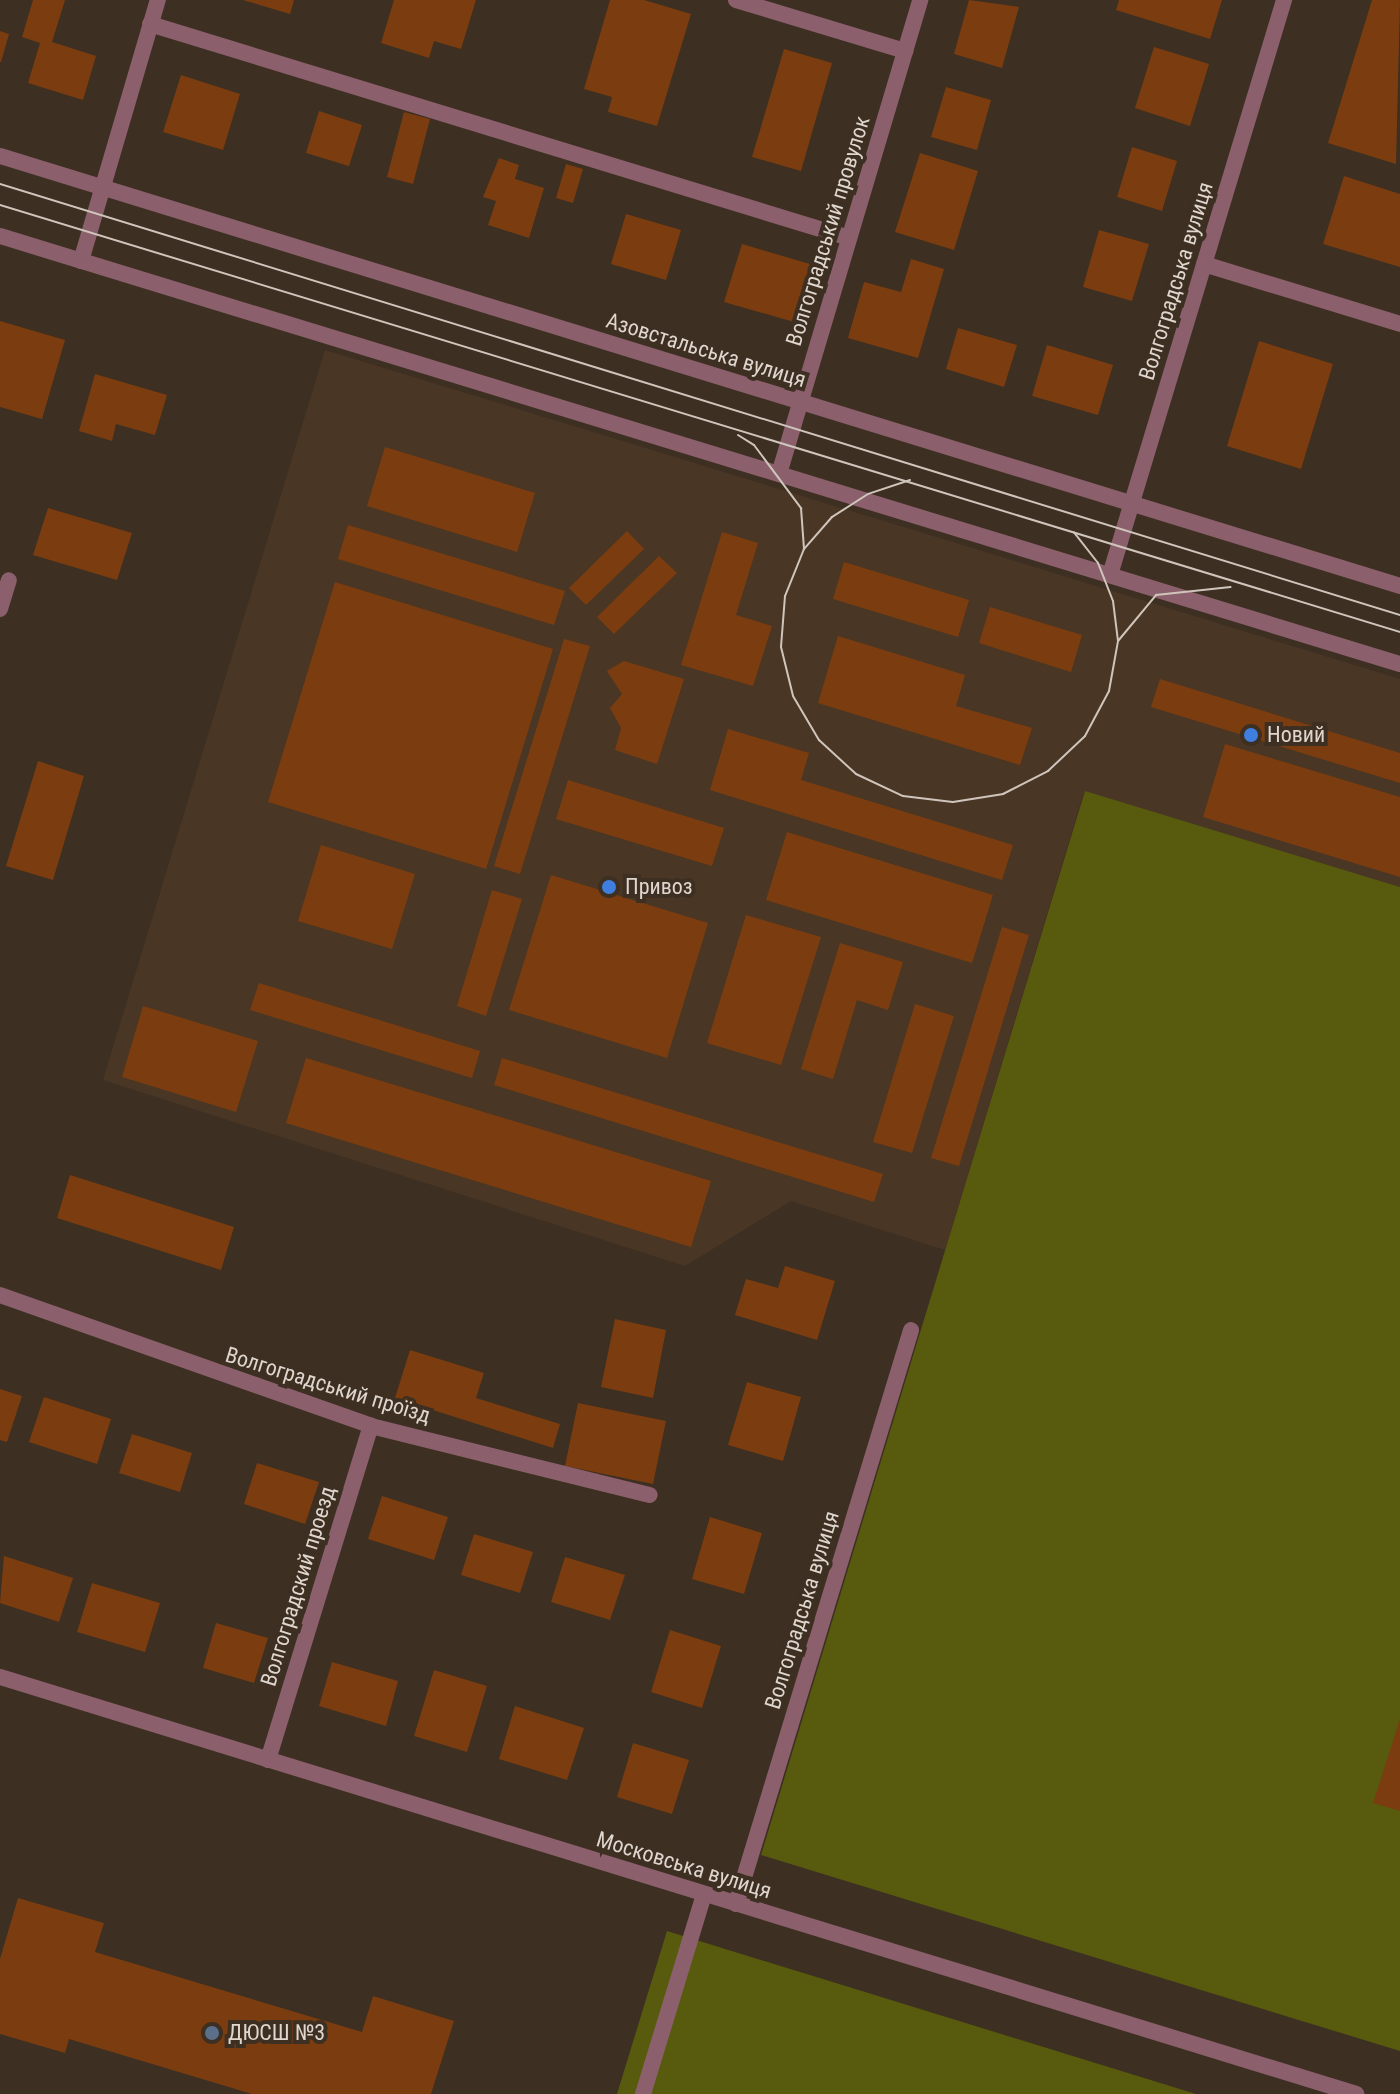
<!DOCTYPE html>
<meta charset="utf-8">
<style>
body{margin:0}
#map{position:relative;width:1400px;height:2094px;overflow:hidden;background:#3d2f21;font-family:"Roboto Condensed",sans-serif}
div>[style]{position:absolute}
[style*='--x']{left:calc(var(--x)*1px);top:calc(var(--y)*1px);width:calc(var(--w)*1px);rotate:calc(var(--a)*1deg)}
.built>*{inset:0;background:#4a3624}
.green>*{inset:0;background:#585b0e}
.building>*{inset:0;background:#7b3d0f}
.service>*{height:16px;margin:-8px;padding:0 8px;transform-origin:8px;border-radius:8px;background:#8b606c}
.minor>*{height:16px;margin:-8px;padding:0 8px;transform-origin:8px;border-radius:8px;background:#8b606c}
.tertiary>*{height:16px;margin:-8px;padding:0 8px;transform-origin:8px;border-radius:8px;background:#8b606c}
.tram>*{height:2px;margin:-1px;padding:0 1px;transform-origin:1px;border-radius:1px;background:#cfc5bc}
.dots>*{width:22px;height:22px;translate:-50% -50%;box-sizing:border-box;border:4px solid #3d2f21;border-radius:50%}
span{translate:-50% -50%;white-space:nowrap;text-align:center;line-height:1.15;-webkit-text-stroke:8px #3d2f21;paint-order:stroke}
.street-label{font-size:22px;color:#dfd6ce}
.poi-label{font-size:22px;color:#dfd6ce}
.left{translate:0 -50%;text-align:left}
</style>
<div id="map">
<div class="built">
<div style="clip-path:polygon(325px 350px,1400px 679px,1400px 887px,1084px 792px,945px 1250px,791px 1201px,685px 1266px,103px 1080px)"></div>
</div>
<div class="green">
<div style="clip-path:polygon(1085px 791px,1400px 887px,1400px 2051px,761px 1855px)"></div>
<div style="clip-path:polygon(667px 1931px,1196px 2094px,617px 2094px)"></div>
</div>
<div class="building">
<div style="clip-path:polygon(33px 0,65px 0,52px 42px,96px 56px,83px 100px,28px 83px,40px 43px,22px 37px)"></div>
<div style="clip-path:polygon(243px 0,294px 0,290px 14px)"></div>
<div style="clip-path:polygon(394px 0,476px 0,461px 49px,434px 41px,429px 58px,381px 43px)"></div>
<div style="clip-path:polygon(610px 0,644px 0,691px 14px,657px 126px,608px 112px,612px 97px,584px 89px)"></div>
<div style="clip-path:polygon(969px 0,1019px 7px,1002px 68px,954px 54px)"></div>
<div style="clip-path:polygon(1119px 0,1222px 0,1210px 39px,1116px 10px)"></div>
<div style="clip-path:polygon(1372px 0,1400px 0,1396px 164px,1328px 143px)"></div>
<div style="clip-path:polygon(0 31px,9px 34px,1px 62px,0 62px)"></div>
<div style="clip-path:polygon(1154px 47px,1209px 64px,1190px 126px,1135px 108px)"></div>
<div style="clip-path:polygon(784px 49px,832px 63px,801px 171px,752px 157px)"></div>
<div style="clip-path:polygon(181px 75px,240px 94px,223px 150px,163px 132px)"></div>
<div style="clip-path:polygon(946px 87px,991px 100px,977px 150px,931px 137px)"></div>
<div style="clip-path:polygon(319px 111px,362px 125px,349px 166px,306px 153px)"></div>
<div style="clip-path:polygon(404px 112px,430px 119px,413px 184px,387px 177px)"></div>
<div style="clip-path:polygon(1132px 147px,1177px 161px,1162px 211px,1117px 197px)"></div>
<div style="clip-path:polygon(920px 153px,978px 171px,954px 250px,895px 232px)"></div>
<div style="clip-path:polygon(499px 158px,519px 165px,515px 179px,544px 188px,529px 238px,488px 225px,496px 201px,483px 197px)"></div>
<div style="clip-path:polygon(566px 164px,583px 169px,573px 203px,556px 198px)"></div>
<div style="clip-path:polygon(1344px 176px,1400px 194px,1400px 267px,1323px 244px)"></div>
<div style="clip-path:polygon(626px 214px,681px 230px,666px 280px,611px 264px)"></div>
<div style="clip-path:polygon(1099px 230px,1149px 244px,1132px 301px,1083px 287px)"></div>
<div style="clip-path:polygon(742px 244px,810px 264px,794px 322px,724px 302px)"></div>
<div style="clip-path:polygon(911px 259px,944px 269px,918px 358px,848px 338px,864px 282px,901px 292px)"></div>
<div style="clip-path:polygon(0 321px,65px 340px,42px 419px,0 407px)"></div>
<div style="clip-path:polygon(958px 328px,1017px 345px,1004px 387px,946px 369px)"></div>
<div style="clip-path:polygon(1259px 341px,1333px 364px,1301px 469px,1227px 446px)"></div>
<div style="clip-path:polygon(1047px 345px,1113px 365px,1098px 415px,1032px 396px)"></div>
<div style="clip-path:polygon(95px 374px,167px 395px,155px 435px,116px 424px,112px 441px,79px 431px)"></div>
<div style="clip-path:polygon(385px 447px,535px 493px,517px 552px,367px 506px)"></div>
<div style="clip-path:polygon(48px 508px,132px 533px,117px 580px,33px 555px)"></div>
<div style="clip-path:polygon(348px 525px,565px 591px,554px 625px,338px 559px)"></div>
<div style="clip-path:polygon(627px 531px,644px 549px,586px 605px,569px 588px)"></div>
<div style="clip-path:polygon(722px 532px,758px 543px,736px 615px,772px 626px,753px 686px,681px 665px)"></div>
<div style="clip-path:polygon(659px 556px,677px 573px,614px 634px,597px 617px)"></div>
<div style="clip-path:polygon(844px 562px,969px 600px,958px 637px,833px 599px)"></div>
<div style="clip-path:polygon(335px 582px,553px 649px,486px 869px,268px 802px)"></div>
<div style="clip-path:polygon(990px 607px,1082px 635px,1071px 672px,979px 643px)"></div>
<div style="clip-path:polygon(838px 636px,965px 675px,956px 706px,1032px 728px,1020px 765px,818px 703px)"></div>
<div style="clip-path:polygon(564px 639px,590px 646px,520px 874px,494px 866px)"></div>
<div style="clip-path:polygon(624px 661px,684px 679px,657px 764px,615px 750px,621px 728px,610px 708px,622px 694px,607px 671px)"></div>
<div style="clip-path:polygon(1160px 679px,1400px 753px,1400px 783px,1151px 707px)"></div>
<div style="clip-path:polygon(728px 729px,809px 753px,801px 780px,1013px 845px,1002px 880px,710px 790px)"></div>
<div style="clip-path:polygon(1225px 744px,1400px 797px,1400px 877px,1203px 817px)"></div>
<div style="clip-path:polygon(38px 761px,84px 776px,53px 880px,6px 866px)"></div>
<div style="clip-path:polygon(568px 780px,724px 828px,712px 866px,556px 819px)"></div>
<div style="clip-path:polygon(787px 832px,993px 895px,972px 963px,766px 900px)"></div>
<div style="clip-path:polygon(321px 845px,415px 874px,392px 949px,298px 921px)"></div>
<div style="clip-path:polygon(551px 875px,708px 923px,667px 1058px,509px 1010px)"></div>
<div style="clip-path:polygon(492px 890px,522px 899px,486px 1016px,457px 1006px)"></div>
<div style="clip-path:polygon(746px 915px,821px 937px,781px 1065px,707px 1043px)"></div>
<div style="clip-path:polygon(1002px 927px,1029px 935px,959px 1166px,931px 1158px)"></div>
<div style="clip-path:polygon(840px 943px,903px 962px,888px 1010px,857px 1000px,833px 1079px,801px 1069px)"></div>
<div style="clip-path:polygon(259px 983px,480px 1051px,472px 1078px,250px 1010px)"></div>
<div style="clip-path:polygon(915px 1004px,954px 1016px,912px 1153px,873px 1142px)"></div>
<div style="clip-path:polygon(143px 1006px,258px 1041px,236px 1112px,122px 1077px)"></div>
<div style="clip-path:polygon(306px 1058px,711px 1181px,691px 1247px,286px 1123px)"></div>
<div style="clip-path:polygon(502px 1058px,883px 1174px,874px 1202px,494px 1085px)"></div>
<div style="clip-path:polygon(70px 1175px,234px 1227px,221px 1270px,57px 1218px)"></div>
<div style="clip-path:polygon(785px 1266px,835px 1281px,817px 1340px,735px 1315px,746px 1279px,778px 1288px)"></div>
<div style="clip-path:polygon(615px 1319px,666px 1330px,653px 1398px,601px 1387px)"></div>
<div style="clip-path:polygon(410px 1350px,484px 1373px,476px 1398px,560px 1424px,553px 1448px,395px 1398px)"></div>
<div style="clip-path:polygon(747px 1382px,801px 1397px,783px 1461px,728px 1445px)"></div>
<div style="clip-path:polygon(0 1389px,22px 1396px,7px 1442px,0 1440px)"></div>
<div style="clip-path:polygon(44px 1397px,111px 1419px,97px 1464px,29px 1442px)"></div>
<div style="clip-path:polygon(578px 1403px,666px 1421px,653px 1484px,565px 1466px)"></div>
<div style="clip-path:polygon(132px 1434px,192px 1453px,180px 1492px,119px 1473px)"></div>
<div style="clip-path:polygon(257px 1463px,319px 1482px,305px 1524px,244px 1504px)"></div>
<div style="clip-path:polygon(382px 1496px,448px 1517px,434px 1560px,368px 1539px)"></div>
<div style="clip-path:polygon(710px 1517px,762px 1533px,744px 1594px,692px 1579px)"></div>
<div style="clip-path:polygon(474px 1534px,533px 1552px,520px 1593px,461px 1575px)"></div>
<div style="clip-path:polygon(4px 1556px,73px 1578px,59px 1622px,0 1603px)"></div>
<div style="clip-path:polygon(565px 1557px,625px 1575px,610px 1620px,551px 1602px)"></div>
<div style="clip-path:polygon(92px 1583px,160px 1603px,145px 1652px,77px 1632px)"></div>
<div style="clip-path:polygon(216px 1623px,268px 1638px,254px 1683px,203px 1668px)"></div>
<div style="clip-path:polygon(670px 1630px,721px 1646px,702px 1708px,651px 1692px)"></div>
<div style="clip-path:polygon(332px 1662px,398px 1681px,386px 1726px,319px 1706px)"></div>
<div style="clip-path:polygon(434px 1670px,487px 1686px,467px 1752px,414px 1736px)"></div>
<div style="clip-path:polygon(515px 1706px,584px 1728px,567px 1780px,499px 1759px)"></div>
<div style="clip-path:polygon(1400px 1719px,1400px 1811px,1373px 1803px)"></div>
<div style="clip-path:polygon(633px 1743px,689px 1760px,672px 1814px,617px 1797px)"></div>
<div style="clip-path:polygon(18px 1898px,104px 1923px,95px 1952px,362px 2032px,373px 1996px,454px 2021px,431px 2094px,252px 2094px,69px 2039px,65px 2053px,0 2034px,0 1959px)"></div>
</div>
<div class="service">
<div style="--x:736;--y:0;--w:177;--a:16.8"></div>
<div style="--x:150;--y:24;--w:731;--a:17.02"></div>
<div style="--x:1204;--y:264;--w:205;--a:17"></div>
<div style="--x:0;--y:609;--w:30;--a:-73"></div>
<div style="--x:643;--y:2094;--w:209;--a:-73"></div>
</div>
<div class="minor">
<div style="--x:81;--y:261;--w:272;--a:-73.6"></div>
<div style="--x:779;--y:474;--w:495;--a:-73.4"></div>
<div style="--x:1110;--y:575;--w:601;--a:-73.16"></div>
<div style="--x:0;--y:1295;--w:393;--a:19.4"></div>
<div style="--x:371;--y:1426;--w:287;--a:13.9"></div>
<div style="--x:0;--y:1677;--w:1419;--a:17.09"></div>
<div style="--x:268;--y:1760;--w:350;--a:-72.9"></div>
<div style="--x:736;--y:1904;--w:600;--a:-73.04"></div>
</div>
<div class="tertiary">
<div style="--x:0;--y:156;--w:1465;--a:17.07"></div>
<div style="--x:0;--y:236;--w:1464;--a:17"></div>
</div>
<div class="tram">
<div style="--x:0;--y:184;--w:1465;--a:17.11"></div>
<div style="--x:0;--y:205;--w:1464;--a:16.96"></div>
<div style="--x:738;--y:435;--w:19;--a:32"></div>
<div style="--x:754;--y:445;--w:79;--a:53.3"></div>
<div style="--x:801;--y:508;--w:41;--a:85.8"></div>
<div style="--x:910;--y:480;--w:44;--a:161.6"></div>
<div style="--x:868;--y:494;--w:43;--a:147.4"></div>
<div style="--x:832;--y:517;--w:43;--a:131.2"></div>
<div style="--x:804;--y:549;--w:51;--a:112"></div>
<div style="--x:785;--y:596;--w:51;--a:94.5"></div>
<div style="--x:781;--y:647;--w:50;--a:76.2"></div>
<div style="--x:793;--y:696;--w:51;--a:59.4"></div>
<div style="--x:819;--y:740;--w:50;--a:42.6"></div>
<div style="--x:856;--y:774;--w:52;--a:25.1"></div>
<div style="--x:903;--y:796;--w:50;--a:6.8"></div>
<div style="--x:953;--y:802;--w:51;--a:-9.1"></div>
<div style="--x:1003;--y:794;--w:51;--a:-27.1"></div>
<div style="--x:1048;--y:771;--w:51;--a:-43.4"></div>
<div style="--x:1085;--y:736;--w:51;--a:-61.9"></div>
<div style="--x:1109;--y:691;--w:51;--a:-79.8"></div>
<div style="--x:1118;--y:641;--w:40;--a:-97.1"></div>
<div style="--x:1113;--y:601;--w:41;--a:-111.5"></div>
<div style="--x:1098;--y:563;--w:39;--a:-128"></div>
<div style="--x:1118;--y:641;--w:60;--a:-50.4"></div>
<div style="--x:1156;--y:595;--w:75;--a:-6.1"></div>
</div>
<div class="dots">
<div style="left:1251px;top:735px;background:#3f7fe0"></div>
<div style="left:609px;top:887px;background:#3f7fe0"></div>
<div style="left:212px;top:2033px;background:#5c6f8a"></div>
</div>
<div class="street-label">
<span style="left:828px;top:231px;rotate:-73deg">Волгоградський провулок</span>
<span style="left:1176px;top:281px;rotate:-73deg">Волгоградська вулиця</span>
<span style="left:706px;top:350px;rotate:17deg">Азовстальська вулиця</span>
<span style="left:328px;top:1385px;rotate:17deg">Волгоградський проїзд</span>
<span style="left:298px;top:1586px;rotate:-73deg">Волгоградский проезд</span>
<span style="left:802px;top:1610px;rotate:-73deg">Волгоградська вулиця</span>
<span style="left:684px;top:1865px;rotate:17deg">Московська вулиця</span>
</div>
<div class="poi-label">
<span class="left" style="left:1267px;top:735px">Новий</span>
<span class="left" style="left:625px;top:887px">Привоз</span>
<span class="left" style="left:228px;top:2033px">ДЮСШ №3</span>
</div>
</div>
